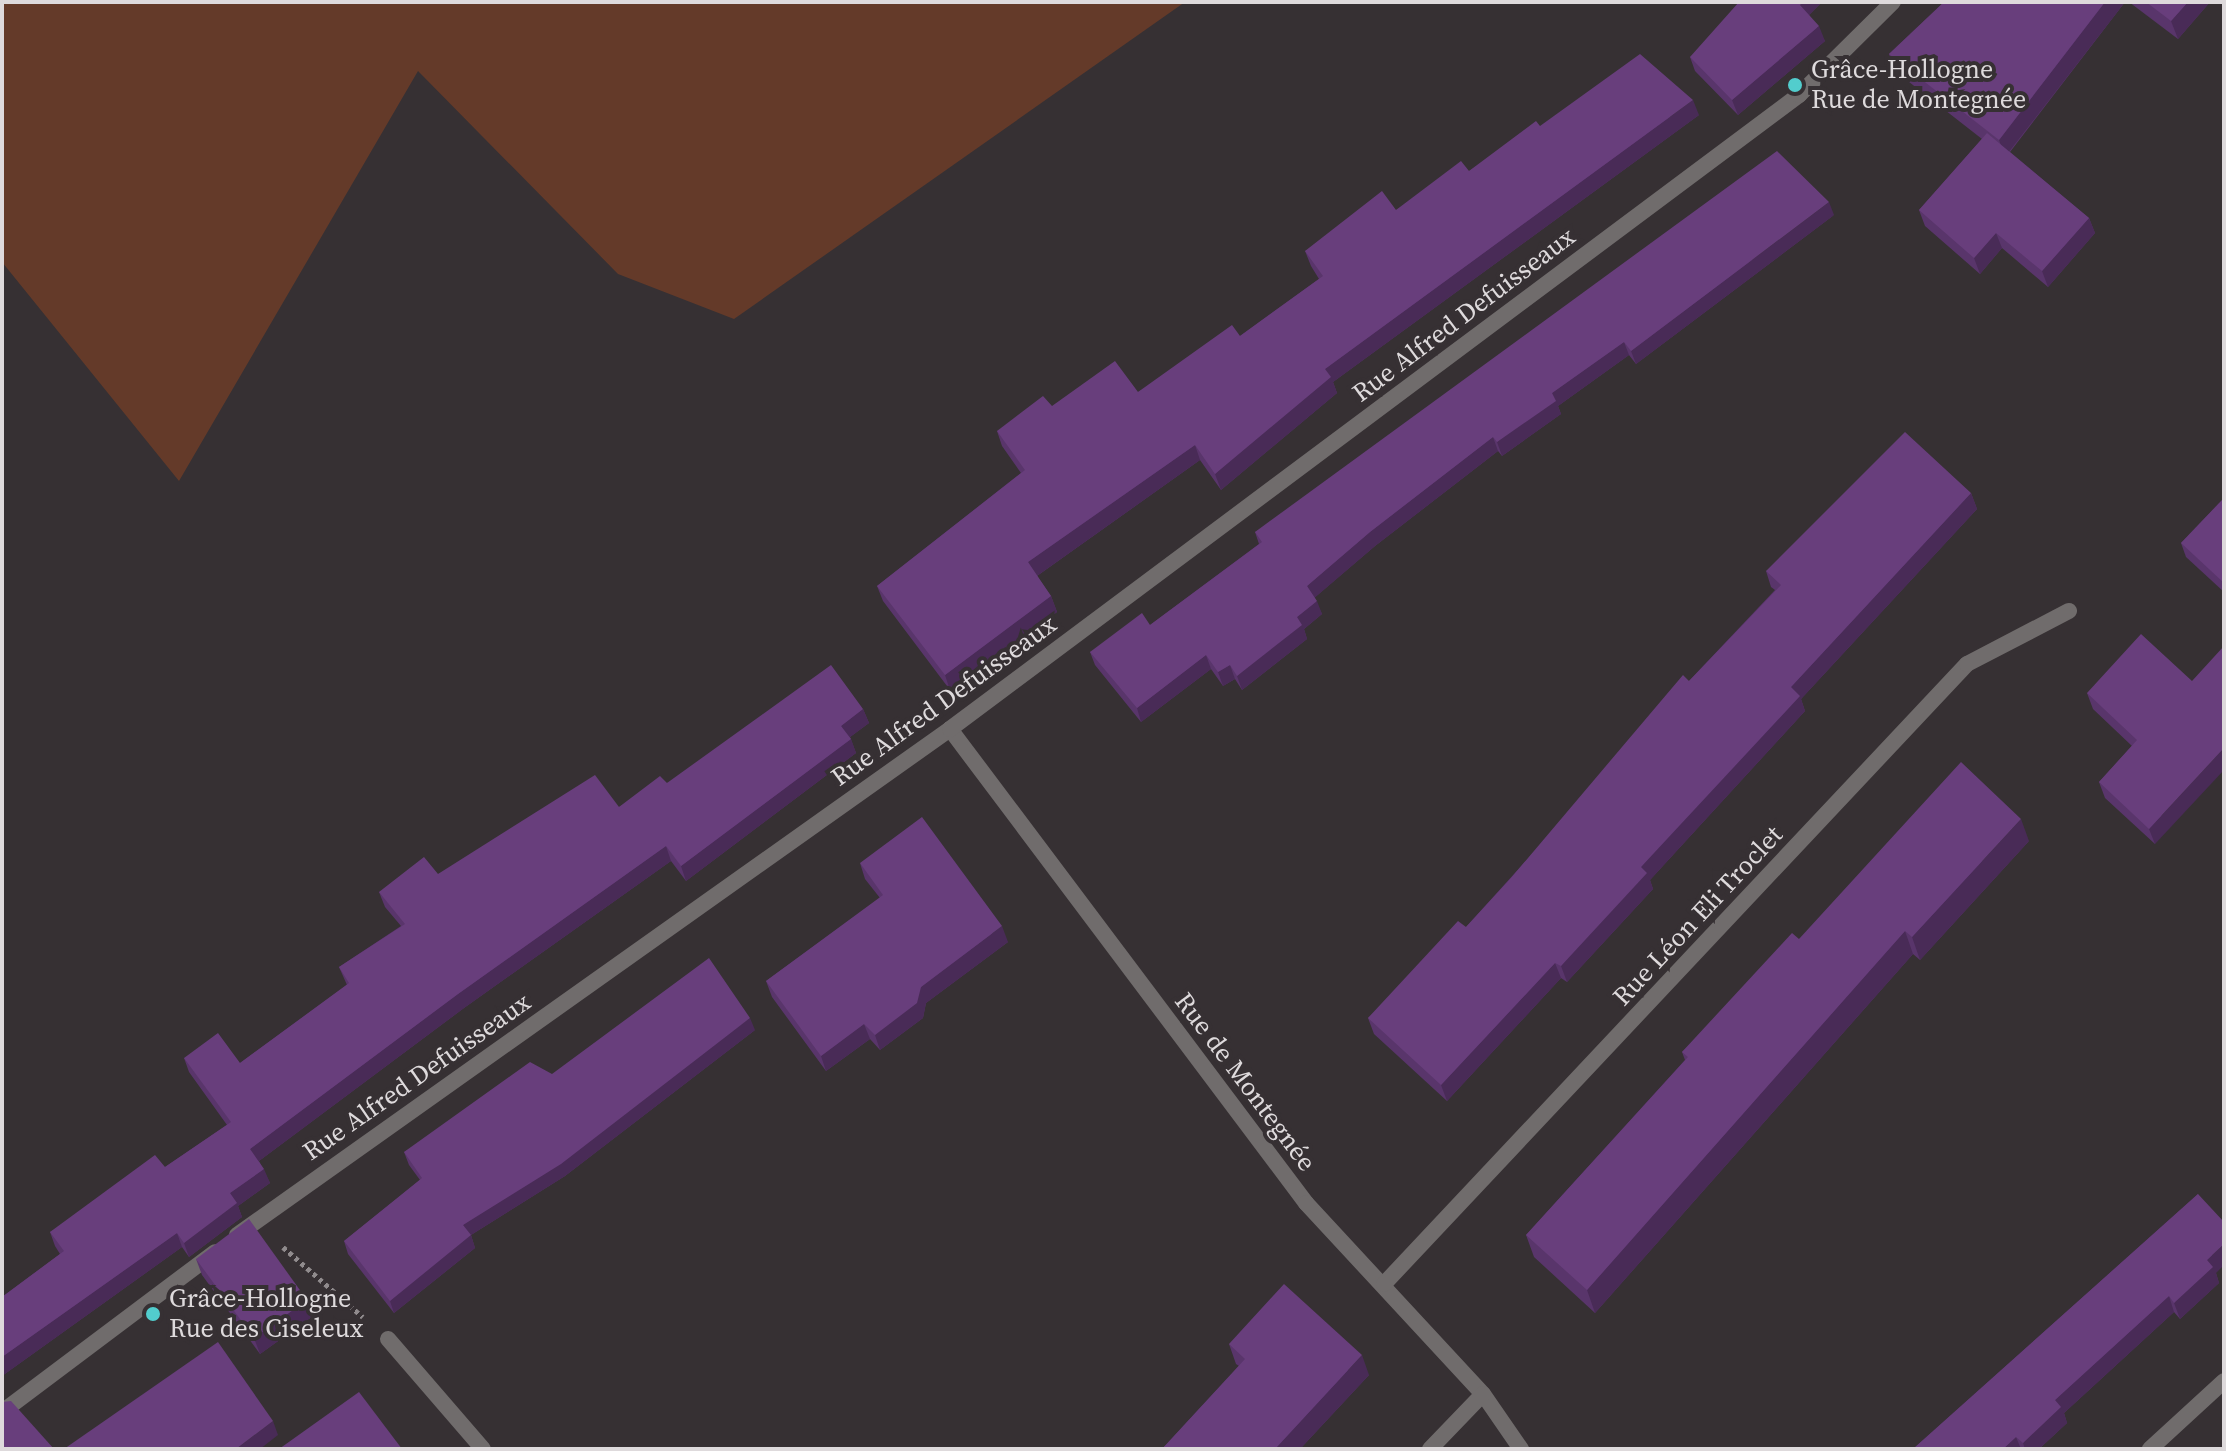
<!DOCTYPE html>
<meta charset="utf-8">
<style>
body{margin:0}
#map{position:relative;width:2226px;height:1451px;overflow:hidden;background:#363033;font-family:"Source Serif 4",serif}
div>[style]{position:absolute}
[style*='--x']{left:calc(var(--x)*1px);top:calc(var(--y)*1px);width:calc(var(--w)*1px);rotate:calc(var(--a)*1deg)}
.green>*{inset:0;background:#643a29}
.path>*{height:5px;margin-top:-2.5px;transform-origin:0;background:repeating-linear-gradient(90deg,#908b8d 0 4px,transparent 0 8px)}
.minor>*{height:16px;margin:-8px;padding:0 8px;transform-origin:8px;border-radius:8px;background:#706c6c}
.wall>*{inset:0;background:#59356b}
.shaded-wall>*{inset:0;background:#492b57}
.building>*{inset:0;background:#683e7c}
.dots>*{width:22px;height:22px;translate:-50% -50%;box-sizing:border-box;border:4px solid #363033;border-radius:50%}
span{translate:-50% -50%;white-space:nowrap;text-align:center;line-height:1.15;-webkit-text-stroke:8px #363033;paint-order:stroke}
.poi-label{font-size:26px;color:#dedadc}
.left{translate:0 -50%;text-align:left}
.street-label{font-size:26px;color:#dedadc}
.frame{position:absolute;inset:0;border:4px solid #dedadc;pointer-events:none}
</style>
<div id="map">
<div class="green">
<div style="clip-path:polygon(2px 2px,1185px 2px,734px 319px,618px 274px,418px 71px,179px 481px,2px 262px)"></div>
</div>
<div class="path">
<div style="--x:283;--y:1247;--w:106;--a:41.2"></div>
</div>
<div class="minor">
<div style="--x:950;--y:729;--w:593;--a:53.09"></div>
<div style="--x:1306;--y:1203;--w:260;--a:47.2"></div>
<div style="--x:1483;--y:1394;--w:67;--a:55.4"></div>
<div style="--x:237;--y:1235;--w:874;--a:-35.36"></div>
<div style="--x:950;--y:729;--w:1060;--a:-36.75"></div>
<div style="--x:1799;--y:95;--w:132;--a:-44.7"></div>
<div style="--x:1384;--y:1284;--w:851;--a:-46.76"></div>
<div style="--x:1967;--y:664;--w:115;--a:-27.5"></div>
<div style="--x:388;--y:1339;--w:145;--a:49.2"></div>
<div style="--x:2;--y:1412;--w:266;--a:-36.9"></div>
<div style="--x:1430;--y:1449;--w:76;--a:-46.1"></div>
<div style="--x:2150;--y:1449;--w:100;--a:-42.6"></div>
</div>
<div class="wall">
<div style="clip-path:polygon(1822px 2px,1809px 15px,1825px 41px,1738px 115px,1695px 71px,1690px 57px)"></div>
<div style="clip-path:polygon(1944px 2px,2125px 2px,2010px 152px,2089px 218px,2095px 233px,2048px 287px,2002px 248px,1980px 274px,1925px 226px,1919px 210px,1982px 139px,1895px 71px,1889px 54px)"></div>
<div style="clip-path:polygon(2129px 2px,2210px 2px,2178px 39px)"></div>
<div style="clip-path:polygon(1699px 115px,1333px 382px,1337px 393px,1221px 490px,1200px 460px,1037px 576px,1051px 596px,1057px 612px,950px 690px,883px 601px,877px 586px,1021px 473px,1002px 446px,997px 431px,1138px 392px,1240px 336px,1319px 279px,1311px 266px,1305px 251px,1396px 210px,1469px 171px,1540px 126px)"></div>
<div style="clip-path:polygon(1834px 215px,1636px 364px,1629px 355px,1558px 406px,1561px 414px,1502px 456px,1498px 451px,1375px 546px,1314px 598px,1322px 614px,1304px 629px,1307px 639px,1242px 690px,1235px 679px,1223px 686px,1211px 669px,1141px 722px,1095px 665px,1090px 652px,1150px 625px,1259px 544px,1255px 532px)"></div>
<div style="clip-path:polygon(1971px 493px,1977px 509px,1801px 699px,1805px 711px,1650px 880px,1653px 889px,1567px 982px,1561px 978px,1447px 1101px,1374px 1034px,1368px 1018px,1466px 927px,1689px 681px,1775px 590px,1771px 587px,1766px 571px)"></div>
<div style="clip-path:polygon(2224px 498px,2224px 592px,2186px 557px,2181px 543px)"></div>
<div style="clip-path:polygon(2192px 681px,2155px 844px,2105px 798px,2099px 782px,2132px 746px,2093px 709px,2087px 693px)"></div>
<div style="clip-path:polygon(863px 709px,869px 723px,850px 737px,856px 753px,686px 881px,671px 861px,464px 1008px,259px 1161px,270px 1183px,238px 1206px,242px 1217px,189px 1257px,182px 1247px,2px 1376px,2px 1297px,60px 1254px,55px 1246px,50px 1232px,165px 1167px,227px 1125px,189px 1072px,184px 1058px,240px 1063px,347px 985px,339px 967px,401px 926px,385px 907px,379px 892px,438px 874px,619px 807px,667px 783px)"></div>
<div style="clip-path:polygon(2029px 841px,1920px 960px,1913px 954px,1595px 1313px,1534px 1257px,1526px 1235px,1685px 1060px,1682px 1052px,1799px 939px)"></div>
<div style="clip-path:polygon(860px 863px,1008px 942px,926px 1003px,923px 1018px,880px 1050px,870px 1039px,826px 1071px,772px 997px,766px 981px,880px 898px,865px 879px)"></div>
<div style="clip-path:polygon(755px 1030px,565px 1176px,471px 1235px,475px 1248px,394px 1313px,348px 1254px,344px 1241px,420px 1180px,409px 1165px,404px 1152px,552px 1074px)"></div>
<div style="clip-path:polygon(2198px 1194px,2216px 1273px,2219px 1283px,2180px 1319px,2174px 1312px,2064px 1413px,2067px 1423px,2039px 1449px,1913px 1449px)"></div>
<div style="clip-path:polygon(196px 1259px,307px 1300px,313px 1316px,260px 1354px,202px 1275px)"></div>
<div style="clip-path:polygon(1229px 1344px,1369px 1375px,1300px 1449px,1162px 1449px,1239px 1366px,1236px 1364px)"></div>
</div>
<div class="shaded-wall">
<div style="clip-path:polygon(1803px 2px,1822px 2px,1805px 19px,1800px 5px)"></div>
<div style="clip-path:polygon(2105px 2px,2125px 2px,2005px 157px,1999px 140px)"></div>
<div style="clip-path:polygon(2188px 2px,2210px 2px,2178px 39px,2171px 21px)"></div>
<div style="clip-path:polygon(1819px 26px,1825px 41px,1738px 115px,1732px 100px)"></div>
<div style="clip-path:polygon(1693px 100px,1699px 115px,1333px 382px,1337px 393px,1221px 490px,1215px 474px,1325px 369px)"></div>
<div style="clip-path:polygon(1829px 202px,1834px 215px,1636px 364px,1631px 351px)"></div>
<div style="clip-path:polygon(2089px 218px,2095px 233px,2048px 287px,2042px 271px)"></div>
<div style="clip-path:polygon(1996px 233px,2002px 248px,1980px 274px,1974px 258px)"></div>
<div style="clip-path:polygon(1624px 342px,1629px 355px,1558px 406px,1561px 414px,1502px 456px,1497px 442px,1552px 393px)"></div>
<div style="clip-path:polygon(1493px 437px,1498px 451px,1375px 546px,1312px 600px,1307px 586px,1370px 532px)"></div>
<div style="clip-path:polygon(1195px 445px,1200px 460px,1034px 578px,1028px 562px)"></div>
<div style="clip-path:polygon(1971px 493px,1977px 509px,1801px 699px,1805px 711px,1650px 880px,1653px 889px,1567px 982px,1561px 966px,1641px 867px,1791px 687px)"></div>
<div style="clip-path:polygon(1051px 596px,1057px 612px,950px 690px,945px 675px)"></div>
<div style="clip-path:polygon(1317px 601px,1322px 614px,1304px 629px,1307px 639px,1242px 690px,1237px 676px,1297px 617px)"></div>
<div style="clip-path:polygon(1206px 655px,1211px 669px,1141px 722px,1137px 708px)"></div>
<div style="clip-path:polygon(1230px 665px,1235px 679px,1223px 686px,1218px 672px)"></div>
<div style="clip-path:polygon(863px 709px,869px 723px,846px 740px,841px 726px)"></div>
<div style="clip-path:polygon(851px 739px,856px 753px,686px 881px,681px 866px)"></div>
<div style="clip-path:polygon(2224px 748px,2224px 770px,2155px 844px,2149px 829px)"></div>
<div style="clip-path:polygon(2021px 819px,2029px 841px,1920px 960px,1912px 937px)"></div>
<div style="clip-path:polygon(666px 846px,671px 861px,464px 1008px,255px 1164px,250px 1149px,458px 994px)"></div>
<div style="clip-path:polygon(1002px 926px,1008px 942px,926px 1003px,923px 1018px,880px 1050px,875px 1035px,921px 987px)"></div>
<div style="clip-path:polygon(1905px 931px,1913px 954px,1595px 1313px,1587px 1290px)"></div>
<div style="clip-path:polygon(1555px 963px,1561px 978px,1447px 1101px,1441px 1085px)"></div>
<div style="clip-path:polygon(750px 1018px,755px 1030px,565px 1176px,471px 1235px,475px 1248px,394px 1313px,390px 1301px,463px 1225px)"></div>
<div style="clip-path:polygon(864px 1024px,870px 1039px,826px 1071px,821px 1056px)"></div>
<div style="clip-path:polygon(264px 1169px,270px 1183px,238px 1206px,242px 1217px,189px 1257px,184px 1243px,230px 1193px)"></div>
<div style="clip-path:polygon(177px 1233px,182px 1247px,2px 1376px,2px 1357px)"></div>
<div style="clip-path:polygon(2224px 1244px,2224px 1265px,2216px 1273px,2219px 1283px,2180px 1319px,2174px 1303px,2207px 1260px)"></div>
<div style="clip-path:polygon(2169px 1296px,2174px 1312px,2064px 1413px,2067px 1423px,2039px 1449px,2025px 1449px,2023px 1443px,2055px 1400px)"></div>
<div style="clip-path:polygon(307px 1300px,313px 1316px,260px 1354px,254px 1338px)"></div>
<div style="clip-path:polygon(1362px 1355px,1369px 1375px,1300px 1449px,1275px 1449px)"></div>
<div style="clip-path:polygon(273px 1421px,278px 1435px,260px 1449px,236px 1449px)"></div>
<div style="clip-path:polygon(2016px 1437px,2021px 1449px,2003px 1449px)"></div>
</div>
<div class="building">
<div style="clip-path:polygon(1739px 2px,1803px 2px,1800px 5px,1819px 26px,1732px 100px,1690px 57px)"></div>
<div style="clip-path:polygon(1944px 2px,2105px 2px,1999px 140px,1889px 54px)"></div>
<div style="clip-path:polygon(2146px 2px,2188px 2px,2171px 21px)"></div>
<div style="clip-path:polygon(1640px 54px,1693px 100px,1325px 369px,1331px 377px,1215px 474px,1195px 445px,1028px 562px,1051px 596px,945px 675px,877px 586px,1025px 470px,997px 431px,1043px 396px,1052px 406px,1115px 361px,1138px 392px,1232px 325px,1240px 336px,1323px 276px,1305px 251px,1382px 191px,1396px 210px,1461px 161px,1469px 171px,1536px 121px,1540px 126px)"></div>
<div style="clip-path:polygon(1987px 133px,2089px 218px,2042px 271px,1996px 233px,1974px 258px,1919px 210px)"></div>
<div style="clip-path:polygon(1777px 151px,1829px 202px,1631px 351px,1624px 342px,1552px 393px,1556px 401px,1497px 442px,1493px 437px,1370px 532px,1307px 586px,1317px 601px,1297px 617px,1302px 625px,1237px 676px,1230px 665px,1218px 672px,1206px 655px,1137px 708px,1090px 652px,1142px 613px,1150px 625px,1262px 542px,1255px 532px)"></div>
<div style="clip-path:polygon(1905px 432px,1971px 493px,1791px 687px,1800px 696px,1641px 867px,1647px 873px,1561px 966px,1555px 963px,1441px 1085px,1368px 1018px,1458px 921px,1466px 927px,1511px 878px,1683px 675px,1689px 681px,1781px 585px,1766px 571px)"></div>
<div style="clip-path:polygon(2224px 498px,2224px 583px,2181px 543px)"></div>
<div style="clip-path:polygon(2141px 634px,2192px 681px,2224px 646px,2224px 748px,2149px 829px,2099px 782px,2137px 740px,2087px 693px)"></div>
<div style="clip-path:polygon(831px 665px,863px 709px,841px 726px,851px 739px,681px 866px,666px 846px,458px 994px,250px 1149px,264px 1169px,230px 1193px,237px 1203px,184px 1243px,177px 1233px,2px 1357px,2px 1297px,64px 1251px,50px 1232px,155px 1155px,165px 1167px,231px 1122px,184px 1058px,218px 1033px,240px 1063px,349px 983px,339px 967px,405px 924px,379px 892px,424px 857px,438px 874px,595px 775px,619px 807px,660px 776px,667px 783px)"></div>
<div style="clip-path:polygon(1961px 762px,2021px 819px,1912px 937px,1905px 931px,1587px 1290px,1526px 1235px,1688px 1057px,1682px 1052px,1792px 933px,1799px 939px)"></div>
<div style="clip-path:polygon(922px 817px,1002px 926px,921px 987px,917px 1003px,875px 1035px,864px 1024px,821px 1056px,766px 981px,883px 895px,860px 863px)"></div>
<div style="clip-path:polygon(709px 958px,750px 1018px,561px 1164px,463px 1225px,471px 1235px,390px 1301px,344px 1241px,422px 1178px,404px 1152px,530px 1062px,552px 1074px)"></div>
<div style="clip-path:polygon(2198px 1194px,2224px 1222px,2224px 1244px,2207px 1260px,2213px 1267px,2174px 1303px,2169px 1296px,2055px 1400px,2061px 1407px,2023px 1443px,2016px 1437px,2003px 1449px,1913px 1449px)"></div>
<div style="clip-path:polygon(249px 1219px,307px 1300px,254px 1338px,196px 1259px)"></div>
<div style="clip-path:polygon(1284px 1284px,1362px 1355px,1275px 1449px,1162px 1449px,1245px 1359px,1229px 1344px)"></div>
<div style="clip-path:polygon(218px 1342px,273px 1421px,236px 1449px,64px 1449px)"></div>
<div style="clip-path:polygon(359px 1392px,402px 1449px,279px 1449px)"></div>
<div style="clip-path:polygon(11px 1401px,54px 1449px,2px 1449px,2px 1402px)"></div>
</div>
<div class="dots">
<div style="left:1795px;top:85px;background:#52cdcd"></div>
<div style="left:153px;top:1314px;background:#52cdcd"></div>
</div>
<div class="poi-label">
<span class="left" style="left:1811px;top:85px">Grâce-Hollogne<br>Rue de Montegnée</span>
<span class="left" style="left:169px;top:1314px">Grâce-Hollogne<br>Rue des Ciseleux</span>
</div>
<div class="street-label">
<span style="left:1464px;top:315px;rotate:-37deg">Rue Alfred Defuisseaux</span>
<span style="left:944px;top:701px;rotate:-36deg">Rue Alfred Defuisseaux</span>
<span style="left:1698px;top:916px;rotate:-47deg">Rue Léon Eli Troclet</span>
<span style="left:417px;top:1077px;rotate:-35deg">Rue Alfred Defuisseaux</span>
<span style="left:1245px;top:1082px;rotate:53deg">Rue de Montegnée</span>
</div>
<div class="frame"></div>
</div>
